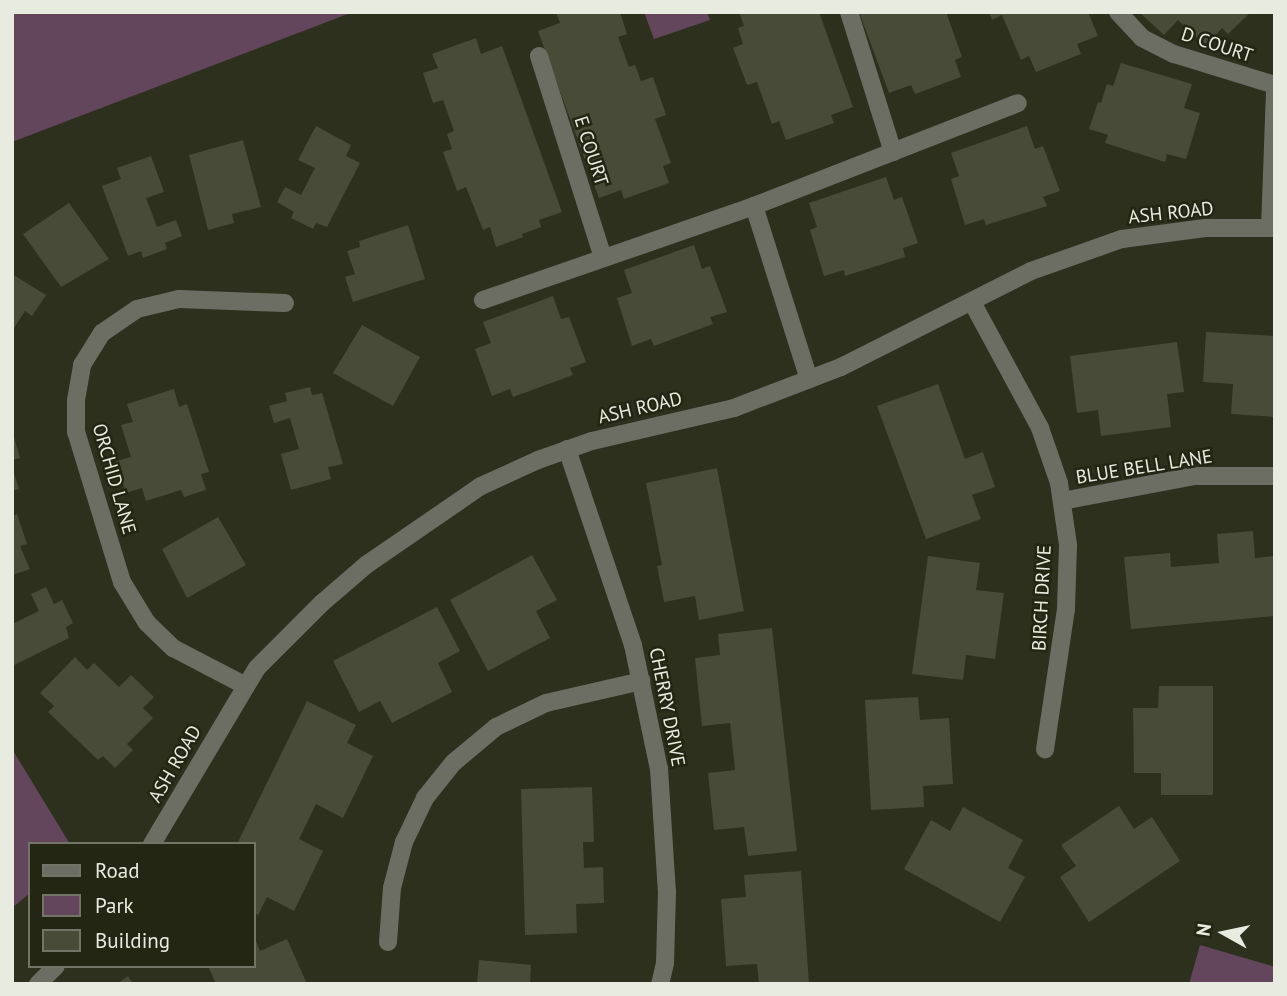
<!DOCTYPE html>
<style>
body{margin:0}
#map{position:relative;width:1287px;height:996px;overflow:hidden;background:#2d301d;font-family:"PT Sans",sans-serif}
div>[style]{position:absolute}
[style*='--x']{left:calc(var(--x)*1px);top:calc(var(--y)*1px);width:calc(var(--w)*1px);rotate:calc(var(--a)*1deg)}
.green>*{inset:0;background:#63465c}
.building>*{inset:0;background:#484b37}
.minor>*{height:18px;margin:-9px;padding:0 9px;transform-origin:9px;border-radius:9px;background:#6c6e64}
span{translate:-50% -50%;white-space:nowrap;text-align:center;line-height:1.15;-webkit-text-stroke:5px #232613;paint-order:stroke}
.street-label{font-size:19px;color:#e8ebdf}
.frame{position:absolute;inset:0;border:14px solid #e8ebdf;pointer-events:none}
.legend{position:absolute;left:28px;top:842px;width:228px;height:126px;box-sizing:border-box;background:#232613;border:2px solid #727565;margin:0;padding:9px 12px;list-style:none;font-size:21px;color:#e8ebdf}
.legend li{display:flex;align-items:center;gap:14px;height:35px}
.legend b{width:35px;border:2px solid #727565}
.north{position:absolute;left:1189px;top:898px;width:70px;height:70px;-webkit-text-stroke:5px #232613;paint-order:stroke;rotate:279deg;font-size:19px;font-weight:700;line-height:28px;text-align:center;color:#e8ebdf}
.north::after{content:'';display:block;margin:auto;width:24px;height:32px;background:#e8ebdf;clip-path:polygon(50% 0,100% 100%,50% 72%,0 100%)}
</style>
<div id="map">
<div class="green">
<div style="clip-path:polygon(12px 12px,353px 12px,12px 142px)"></div>
<div style="clip-path:polygon(644px 12px,707px 12px,710px 20px,654px 39px)"></div>
<div style="clip-path:polygon(12px 749px,70px 844px,30px 844px,30px 893px,12px 908px)"></div>
<div style="clip-path:polygon(1200px 945px,1275px 967px,1275px 984px,1189px 984px)"></div>
</div>
<div class="building">
<div style="clip-path:polygon(556px 12px,620px 12px,627px 34px,618px 37px,629px 67px,635px 65px,641px 81px,653px 77px,666px 115px,655px 119px,671px 163px,663px 166px,669px 183px,624px 199px,621px 190px,599px 198px,538px 31px,560px 23px)"></div>
<div style="clip-path:polygon(739px 12px,819px 12px,853px 107px,831px 115px,834px 123px,786px 140px,779px 121px,772px 124px,757px 82px,747px 85px,733px 48px,743px 44px,738px 28px,744px 26px)"></div>
<div style="clip-path:polygon(859px 12px,946px 12px,962px 57px,955px 60px,961px 77px,915px 94px,911px 85px,889px 93px)"></div>
<div style="clip-path:polygon(989px 12px,1088px 12px,1098px 36px,1077px 44px,1081px 54px,1036px 72px,1029px 56px,1021px 60px,1002px 15px,992px 20px)"></div>
<div style="clip-path:polygon(1139px 12px,1251px 12px,1228px 34px,1222px 28px,1206px 46px,1178px 20px,1164px 35px)"></div>
<div style="clip-path:polygon(476px 38px,481px 54px,502px 46px,562px 212px,539px 220px,541px 227px,522px 234px,523px 237px,496px 247px,490px 227px,483px 230px,466px 187px,457px 191px,443px 152px,452px 149px,447px 134px,454px 131px,443px 100px,433px 103px,423px 73px,438px 68px,432px 54px)"></div>
<div style="clip-path:polygon(1121px 63px,1192px 84px,1184px 108px,1200px 113px,1186px 159px,1167px 154px,1165px 162px,1105px 143px,1108px 135px,1089px 129px,1098px 102px,1101px 103px,1107px 84px,1113px 86px)"></div>
<div style="clip-path:polygon(316px 126px,351px 145px,346px 156px,360px 163px,327px 227px,316px 223px,313px 229px,291px 218px,294px 212px,277px 202px,285px 187px,301px 195px,315px 168px,298px 160px)"></div>
<div style="clip-path:polygon(1027px 126px,1035px 149px,1043px 146px,1060px 191px,1043px 197px,1047px 206px,986px 225px,984px 219px,965px 225px,951px 179px,959px 176px,951px 153px)"></div>
<div style="clip-path:polygon(243px 140px,261px 207px,232px 214px,234px 223px,208px 230px,189px 155px)"></div>
<div style="clip-path:polygon(151px 156px,164px 192px,146px 198px,157px 227px,176px 220px,182px 236px,165px 243px,167px 249px,143px 258px,141px 251px,128px 256px,102px 186px,121px 179px,117px 168px)"></div>
<div style="clip-path:polygon(886px 177px,894px 200px,902px 197px,918px 243px,903px 248px,905px 257px,845px 276px,844px 270px,824px 276px,810px 230px,817px 227px,809px 203px)"></div>
<div style="clip-path:polygon(69px 203px,109px 259px,61px 287px,23px 234px)"></div>
<div style="clip-path:polygon(408px 225px,425px 279px,353px 302px,345px 277px,355px 274px,347px 251px,360px 247px,359px 241px)"></div>
<div style="clip-path:polygon(694px 245px,702px 269px,710px 266px,727px 312px,710px 317px,713px 324px,654px 346px,651px 339px,632px 346px,617px 298px,632px 293px,624px 270px)"></div>
<div style="clip-path:polygon(12px 274px,46px 295px,32px 316px,25px 311px,12px 331px)"></div>
<div style="clip-path:polygon(553px 296px,561px 319px,569px 317px,586px 362px,570px 368px,573px 375px,513px 397px,510px 389px,492px 396px,475px 349px,491px 343px,483px 322px)"></div>
<div style="clip-path:polygon(362px 325px,420px 357px,393px 406px,333px 373px)"></div>
<div style="clip-path:polygon(1206px 332px,1275px 336px,1275px 417px,1231px 414px,1233px 384px,1203px 382px)"></div>
<div style="clip-path:polygon(1177px 342px,1184px 392px,1167px 394px,1171px 427px,1101px 436px,1098px 410px,1077px 413px,1070px 356px)"></div>
<div style="clip-path:polygon(938px 384px,965px 459px,983px 452px,995px 487px,972px 495px,981px 519px,926px 539px,877px 406px)"></div>
<div style="clip-path:polygon(310px 387px,312px 395px,322px 393px,343px 464px,328px 467px,331px 479px,291px 490px,281px 454px,299px 449px,290px 418px,274px 423px,269px 406px,287px 401px,285px 393px)"></div>
<div style="clip-path:polygon(174px 389px,179px 407px,187px 404px,209px 472px,201px 474px,206px 490px,184px 497px,181px 490px,146px 501px,142px 488px,126px 493px,116px 461px,131px 457px,121px 425px,133px 422px,127px 404px)"></div>
<div style="clip-path:polygon(12px 430px,20px 458px,12px 460px)"></div>
<div style="clip-path:polygon(12px 467px,19px 489px,12px 491px)"></div>
<div style="clip-path:polygon(717px 468px,744px 611px,699px 620px,695px 596px,664px 602px,657px 566px,662px 565px,646px 483px)"></div>
<div style="clip-path:polygon(17px 514px,27px 544px,20px 546px,30px 569px,12px 575px,12px 516px)"></div>
<div style="clip-path:polygon(218px 517px,246px 565px,187px 598px,162px 549px)"></div>
<div style="clip-path:polygon(1253px 531px,1255px 558px,1275px 556px,1275px 616px,1131px 629px,1124px 557px,1170px 553px,1171px 567px,1219px 563px,1217px 534px)"></div>
<div style="clip-path:polygon(532px 555px,557px 600px,536px 611px,550px 638px,488px 671px,450px 600px)"></div>
<div style="clip-path:polygon(928px 556px,980px 563px,976px 590px,1004px 593px,995px 659px,966px 655px,963px 680px,912px 674px)"></div>
<div style="clip-path:polygon(46px 587px,54px 604px,62px 600px,73px 623px,66px 627px,69px 638px,12px 666px,12px 624px,39px 611px,31px 594px)"></div>
<div style="clip-path:polygon(437px 607px,460px 651px,438px 663px,452px 692px,392px 723px,380px 701px,359px 712px,333px 661px)"></div>
<div style="clip-path:polygon(772px 628px,797px 851px,748px 856px,744px 827px,714px 830px,708px 773px,735px 770px,730px 723px,702px 726px,695px 658px,720px 655px,718px 634px)"></div>
<div style="clip-path:polygon(75px 657px,87px 670px,94px 663px,119px 687px,131px 675px,154px 697px,143px 708px,153px 718px,127px 744px,133px 750px,115px 768px,103px 756px,98px 760px,48px 712px,54px 706px,40px 693px)"></div>
<div style="clip-path:polygon(1159px 686px,1213px 686px,1213px 795px,1161px 795px,1161px 773px,1134px 773px,1133px 708px,1158px 708px)"></div>
<div style="clip-path:polygon(918px 697px,920px 720px,949px 718px,953px 784px,923px 786px,924px 807px,871px 810px,865px 700px)"></div>
<div style="clip-path:polygon(307px 701px,356px 725px,347px 743px,373px 756px,343px 818px,316px 804px,299px 839px,323px 851px,294px 911px,267px 897px,258px 915px,254px 913px,254px 844px,237px 844px)"></div>
<div style="clip-path:polygon(592px 787px,594px 842px,583px 842px,584px 868px,603px 867px,604px 903px,576px 904px,577px 933px,525px 935px,521px 789px)"></div>
<div style="clip-path:polygon(1119px 806px,1134px 829px,1152px 817px,1180px 861px,1089px 922px,1060px 877px,1076px 866px,1061px 845px)"></div>
<div style="clip-path:polygon(963px 807px,1023px 840px,1008px 868px,1025px 877px,1000px 922px,904px 869px,931px 820px,950px 831px)"></div>
<div style="clip-path:polygon(801px 871px,809px 984px,759px 984px,757px 964px,726px 966px,721px 899px,746px 897px,744px 875px)"></div>
<div style="clip-path:polygon(254px 936px,260px 951px,287px 939px,307px 984px,216px 984px,208px 966px,254px 966px)"></div>
<div style="clip-path:polygon(479px 960px,531px 965px,530px 984px,477px 984px)"></div>
<div style="clip-path:polygon(128px 976px,133px 984px,117px 984px)"></div>
</div>
<div class="minor">
<div style="--x:849;--y:12;--w:147;--a:72.6"></div>
<div style="--x:1118;--y:12;--w:35;--a:47"></div>
<div style="--x:1142;--y:38;--w:36;--a:27"></div>
<div style="--x:1174;--y:54;--w:106;--a:17.1"></div>
<div style="--x:539;--y:56;--w:212;--a:72.4"></div>
<div style="--x:754;--y:206;--w:182;--a:72.4"></div>
<div style="--x:1270;--y:228;--w:138;--a:-87.9"></div>
<div style="--x:483;--y:300;--w:287;--a:-19.1"></div>
<div style="--x:754;--y:206;--w:283;--a:-21.3"></div>
<div style="--x:972;--y:302;--w:143;--a:61.6"></div>
<div style="--x:1040;--y:428;--w:58;--a:70.9"></div>
<div style="--x:1059;--y:483;--w:63;--a:81.7"></div>
<div style="--x:1068;--y:545;--w:64;--a:91.8"></div>
<div style="--x:1066;--y:609;--w:142;--a:98.5"></div>
<div style="--x:567;--y:449;--w:207;--a:71.4"></div>
<div style="--x:633;--y:645;--w:127;--a:78.2"></div>
<div style="--x:659;--y:769;--w:123;--a:86.3"></div>
<div style="--x:667;--y:892;--w:71;--a:91.6"></div>
<div style="--x:665;--y:963;--w:22;--a:103"></div>
<div style="--x:1062;--y:501;--w:134;--a:-10.7"></div>
<div style="--x:1194;--y:476;--w:81;--a:0"></div>
<div style="--x:246;--y:686;--w:82;--a:-152.5"></div>
<div style="--x:173;--y:648;--w:36;--a:-136"></div>
<div style="--x:147;--y:623;--w:48;--a:-121.4"></div>
<div style="--x:122;--y:582;--w:157;--a:-107"></div>
<div style="--x:76;--y:432;--w:32;--a:-90"></div>
<div style="--x:76;--y:400;--w:36;--a:-80"></div>
<div style="--x:82;--y:365;--w:38;--a:-58"></div>
<div style="--x:102;--y:333;--w:42;--a:-34.4"></div>
<div style="--x:137;--y:309;--w:43;--a:-13.4"></div>
<div style="--x:179;--y:299;--w:106;--a:2.2"></div>
<div style="--x:152;--y:844;--w:205;--a:-59.2"></div>
<div style="--x:257;--y:668;--w:92;--a:-45"></div>
<div style="--x:322;--y:603;--w:58;--a:-40.8"></div>
<div style="--x:366;--y:565;--w:140;--a:-34.5"></div>
<div style="--x:481;--y:486;--w:63;--a:-24.5"></div>
<div style="--x:538;--y:460;--w:57;--a:-19.4"></div>
<div style="--x:592;--y:441;--w:146;--a:-13.1"></div>
<div style="--x:734;--y:408;--w:115;--a:-21"></div>
<div style="--x:841;--y:367;--w:213;--a:-26.8"></div>
<div style="--x:1031;--y:271;--w:96;--a:-19.4"></div>
<div style="--x:1122;--y:239;--w:84;--a:-7.5"></div>
<div style="--x:1205;--y:228;--w:70;--a:0"></div>
<div style="--x:388;--y:942;--w:54;--a:-85.8"></div>
<div style="--x:392;--y:888;--w:48;--a:-75.4"></div>
<div style="--x:404;--y:842;--w:49;--a:-64.5"></div>
<div style="--x:425;--y:798;--w:45;--a:-51.3"></div>
<div style="--x:453;--y:763;--w:56;--a:-39.9"></div>
<div style="--x:496;--y:727;--w:55;--a:-25.6"></div>
<div style="--x:546;--y:703;--w:98;--a:-13"></div>
<div style="--x:38;--y:984;--w:25;--a:-45"></div>
</div>
<div class="street-label">
<span style="left:1217px;top:45px;rotate:18deg">D COURT</span>
<span style="left:591px;top:151px;rotate:72deg">E COURT</span>
<span style="left:1171px;top:213px;rotate:-6deg">ASH ROAD</span>
<span style="left:640px;top:408px;rotate:-13deg">ASH ROAD</span>
<span style="left:1144px;top:467px;rotate:-9deg">BLUE BELL LANE</span>
<span style="left:114px;top:479px;rotate:74deg">ORCHID LANE</span>
<span style="left:1042px;top:598px;rotate:-87deg">BIRCH DRIVE</span>
<span style="left:667px;top:707px;rotate:79deg">CHERRY DRIVE</span>
<span style="left:175px;top:764px;rotate:-60deg">ASH ROAD</span>
</div>
<div class="frame"></div>
<ul class="legend">
<li><b style="height:9px;background:#6c6e64"></b>Road</li>
<li><b style="height:19px;background:#63465c"></b>Park</li>
<li><b style="height:19px;background:#484b37"></b>Building</li>
</ul>
<div class="north">N</div>
</div>
